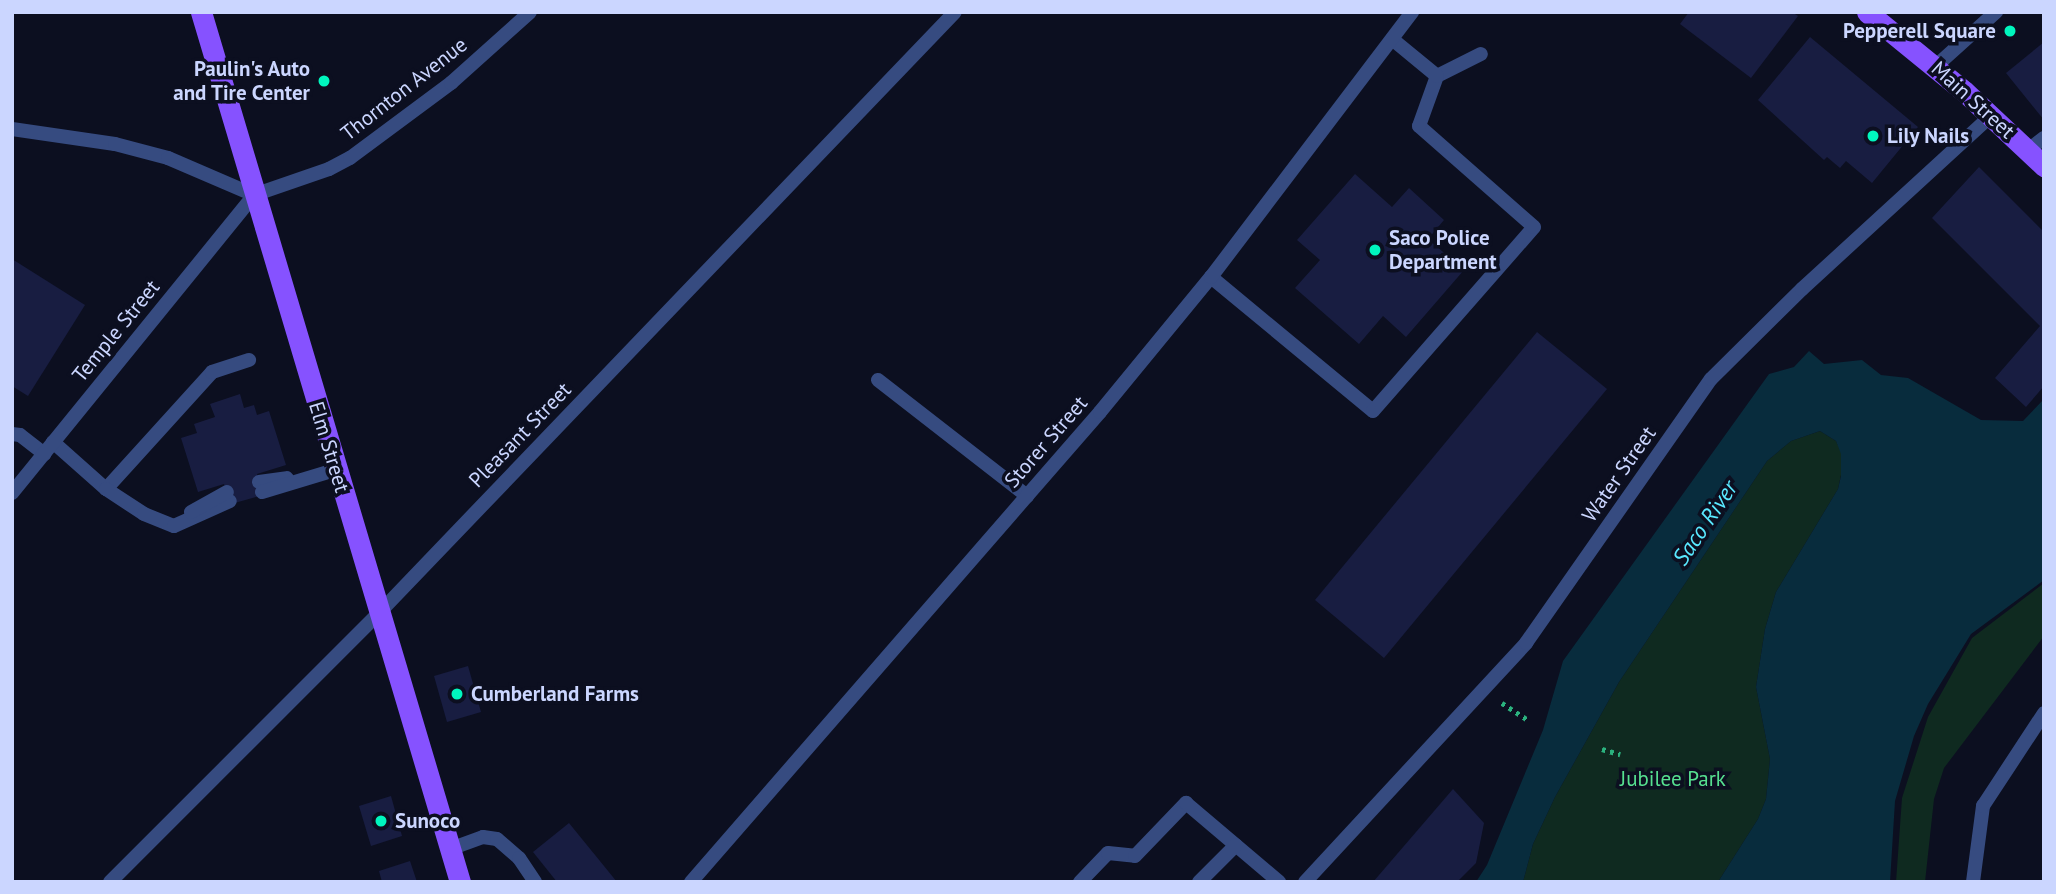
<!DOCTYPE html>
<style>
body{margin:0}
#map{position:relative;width:2056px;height:894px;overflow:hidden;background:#0c0f20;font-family:"PT Sans",sans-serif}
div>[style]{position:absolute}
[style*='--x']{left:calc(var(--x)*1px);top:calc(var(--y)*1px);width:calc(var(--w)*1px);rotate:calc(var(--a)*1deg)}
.green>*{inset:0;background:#0f2a20}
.water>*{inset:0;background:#082c3d}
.building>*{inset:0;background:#181d41}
.path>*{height:4.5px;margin-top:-2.25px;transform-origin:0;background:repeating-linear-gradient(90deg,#2bb27e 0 3.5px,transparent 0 8.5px)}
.service>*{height:14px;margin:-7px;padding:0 7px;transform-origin:7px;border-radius:7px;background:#364b80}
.minor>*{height:14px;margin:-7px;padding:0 7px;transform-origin:7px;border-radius:7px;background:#364b80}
.primary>*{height:21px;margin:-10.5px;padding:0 10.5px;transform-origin:10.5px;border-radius:10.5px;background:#8652ff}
.dots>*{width:19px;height:19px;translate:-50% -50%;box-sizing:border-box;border:4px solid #0c0f20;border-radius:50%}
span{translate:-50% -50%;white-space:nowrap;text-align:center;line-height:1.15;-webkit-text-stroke:7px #0c0f20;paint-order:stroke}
.poi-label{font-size:21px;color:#cbd6ff;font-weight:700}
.right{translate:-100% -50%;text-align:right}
.left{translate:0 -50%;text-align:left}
.street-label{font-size:21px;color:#cbd6ff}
.park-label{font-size:21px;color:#56e090}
.water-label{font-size:23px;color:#59e8ff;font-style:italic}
.frame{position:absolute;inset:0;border:14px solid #cbd6ff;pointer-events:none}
</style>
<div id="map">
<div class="green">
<div style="clip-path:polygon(1820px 431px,1836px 441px,1842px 454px,1841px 475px,1838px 489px,1776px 592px,1765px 629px,1756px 687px,1770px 759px,1766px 799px,1758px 819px,1718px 882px,1523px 882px,1533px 844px,1555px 797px,1619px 682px,1767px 461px,1791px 441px)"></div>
<div style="clip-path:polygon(2044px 583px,2044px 636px,1944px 768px,1934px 799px,1925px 882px,1896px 882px,1902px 798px,1928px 717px,1972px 638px)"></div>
</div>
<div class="water">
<div style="clip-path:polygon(1809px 351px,1824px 364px,1862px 360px,1881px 375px,1908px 378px,1981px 420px,2023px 421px,2044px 399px,2044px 580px,1971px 634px,1928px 704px,1914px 736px,1895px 801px,1890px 882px,1718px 882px,1758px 819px,1766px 799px,1770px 759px,1756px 687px,1765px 629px,1776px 592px,1838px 489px,1841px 476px,1841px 454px,1836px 441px,1820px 431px,1791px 441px,1767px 461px,1619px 682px,1555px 797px,1533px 844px,1523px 882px,1476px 882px,1487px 865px,1543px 730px,1563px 661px,1769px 374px,1794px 367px)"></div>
</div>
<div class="building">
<div style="clip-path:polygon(1689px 12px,1792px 12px,1798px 16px,1751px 78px,1680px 24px)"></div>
<div style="clip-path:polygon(1810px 37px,1918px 127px,1872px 183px,1846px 161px,1840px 168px,1827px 157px,1824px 160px,1758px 100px)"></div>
<div style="clip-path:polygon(2044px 42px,2044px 120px,2006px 73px)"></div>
<div style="clip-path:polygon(1979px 167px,2044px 232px,2044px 386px,2026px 407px,1995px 378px,2040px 326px,1932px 218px)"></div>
<div style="clip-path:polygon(1355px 174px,1392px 207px,1409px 188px,1421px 199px,1444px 220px,1428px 239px,1464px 270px,1406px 337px,1383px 316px,1359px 344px,1295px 288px,1320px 260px,1297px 240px)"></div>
<div style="clip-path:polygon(12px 259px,85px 305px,28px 396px,12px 386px)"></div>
<div style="clip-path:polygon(1537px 332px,1607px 389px,1384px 658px,1315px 600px)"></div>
<div style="clip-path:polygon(240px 394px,244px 408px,254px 405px,257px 415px,269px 411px,286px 465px,257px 474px,263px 495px,231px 504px,224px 484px,198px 492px,181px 438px,197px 433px,194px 424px,215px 417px,210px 404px)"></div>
<div style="clip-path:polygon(468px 666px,481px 712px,447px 722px,434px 676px)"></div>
<div style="clip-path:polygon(1453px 789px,1484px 823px,1476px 863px,1457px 882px,1373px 882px)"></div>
<div style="clip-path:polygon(391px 796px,402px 836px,371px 846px,359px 806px)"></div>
<div style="clip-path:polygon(569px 823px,617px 882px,557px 882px,533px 852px)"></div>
<div style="clip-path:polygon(410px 861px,417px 882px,382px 882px,379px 871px)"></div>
</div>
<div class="path">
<div style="--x:1502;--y:703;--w:30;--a:33"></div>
<div style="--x:1602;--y:749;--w:19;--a:16"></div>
</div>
<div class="service">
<div style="--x:1437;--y:76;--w:49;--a:-26.6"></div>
<div style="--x:2028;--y:150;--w:20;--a:-37"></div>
<div style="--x:1211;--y:277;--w:210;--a:39.6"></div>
<div style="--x:1373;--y:411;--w:244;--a:-48.8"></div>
<div style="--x:1534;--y:227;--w:153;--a:-138.7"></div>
<div style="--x:1419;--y:126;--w:53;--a:-70.2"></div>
<div style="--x:1437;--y:76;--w:58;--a:-140.6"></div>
<div style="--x:878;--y:380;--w:189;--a:37.9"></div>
<div style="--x:12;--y:434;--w:8;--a:7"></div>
<div style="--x:20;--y:435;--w:31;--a:38"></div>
<div style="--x:53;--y:442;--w:71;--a:41.6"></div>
<div style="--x:106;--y:489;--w:158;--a:-47.8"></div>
<div style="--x:212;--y:372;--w:39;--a:-18"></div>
<div style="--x:259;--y:482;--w:28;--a:-8"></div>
<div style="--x:106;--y:489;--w:45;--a:33.3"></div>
<div style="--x:144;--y:514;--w:32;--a:22"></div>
<div style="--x:174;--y:526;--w:61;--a:-24.1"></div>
<div style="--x:262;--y:492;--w:76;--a:-16.8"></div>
<div style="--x:191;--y:512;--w:41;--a:-29.1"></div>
<div style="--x:450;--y:849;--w:35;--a:-20"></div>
<div style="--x:483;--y:837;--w:14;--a:8"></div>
<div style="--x:497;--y:839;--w:29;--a:41"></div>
<div style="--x:519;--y:858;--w:29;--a:56"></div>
<div style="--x:1080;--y:882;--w:40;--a:-46"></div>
<div style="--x:1108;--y:853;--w:27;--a:6"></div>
<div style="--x:1135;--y:856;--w:74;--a:-46.1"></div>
<div style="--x:1186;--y:803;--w:122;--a:40.3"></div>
<div style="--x:1199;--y:882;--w:52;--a:-45"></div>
<div style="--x:1973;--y:882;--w:77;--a:-82.5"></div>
<div style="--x:1983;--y:806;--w:111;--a:-56.7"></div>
</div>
<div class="minor">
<div style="--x:1936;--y:66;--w:81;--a:-42"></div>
<div style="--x:12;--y:129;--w:104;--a:8.3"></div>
<div style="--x:115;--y:144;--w:55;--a:14.8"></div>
<div style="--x:168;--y:158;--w:94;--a:23.3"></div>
<div style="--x:254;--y:195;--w:79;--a:-19.1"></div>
<div style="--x:329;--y:169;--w:24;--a:-28"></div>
<div style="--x:350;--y:158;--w:126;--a:-36.6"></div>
<div style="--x:451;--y:83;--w:106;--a:-41.9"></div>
<div style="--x:12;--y:493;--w:384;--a:-50.9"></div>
<div style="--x:110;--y:882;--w:380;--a:-45"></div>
<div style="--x:379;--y:613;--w:832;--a:-46.22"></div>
<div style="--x:691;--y:882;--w:623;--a:-48.97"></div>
<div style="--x:1100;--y:412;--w:175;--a:-50.6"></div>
<div style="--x:1211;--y:277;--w:333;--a:-52.8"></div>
<div style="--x:1305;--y:882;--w:326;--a:-47.2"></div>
<div style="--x:1526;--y:643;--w:322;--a:-55"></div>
<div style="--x:1711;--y:379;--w:128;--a:-44.7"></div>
<div style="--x:1802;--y:289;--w:258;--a:-42.5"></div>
</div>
<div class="primary">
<div style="--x:201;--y:12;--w:908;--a:73.42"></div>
<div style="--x:1867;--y:12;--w:125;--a:39.2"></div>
<div style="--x:1964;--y:91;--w:110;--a:43.2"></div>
</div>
<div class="dots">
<div style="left:2010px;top:31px;background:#00f6be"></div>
<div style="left:324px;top:81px;background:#00f6be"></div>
<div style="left:1873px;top:136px;background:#00f6be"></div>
<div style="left:1375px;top:250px;background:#00f6be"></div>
<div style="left:457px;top:694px;background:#00f6be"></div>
<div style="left:381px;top:821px;background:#00f6be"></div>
</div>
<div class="poi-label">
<span class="right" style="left:1996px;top:31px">Pepperell Square</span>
<span class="right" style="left:310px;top:81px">Paulin's Auto<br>and Tire Center</span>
<span class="left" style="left:1887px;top:136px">Lily Nails</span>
<span class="left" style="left:1389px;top:250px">Saco Police<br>Department</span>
<span class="left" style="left:471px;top:694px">Cumberland Farms</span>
<span class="left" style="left:395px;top:821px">Sunoco</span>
</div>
<div class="street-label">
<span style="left:404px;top:89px;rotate:-38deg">Thornton Avenue</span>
<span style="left:1973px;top:100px;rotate:42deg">Main Street</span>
<span style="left:116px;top:331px;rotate:-51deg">Temple Street</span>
<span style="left:520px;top:435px;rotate:-46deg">Pleasant Street</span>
<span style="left:1046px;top:442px;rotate:-49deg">Storer Street</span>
<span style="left:329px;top:447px;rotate:73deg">Elm Street</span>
<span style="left:1619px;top:474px;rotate:-55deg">Water Street</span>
</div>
<div class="park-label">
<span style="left:1673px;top:779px">Jubilee Park</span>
</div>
<div class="water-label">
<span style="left:1705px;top:523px;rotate:-56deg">Saco River</span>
</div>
<div class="frame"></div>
</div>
